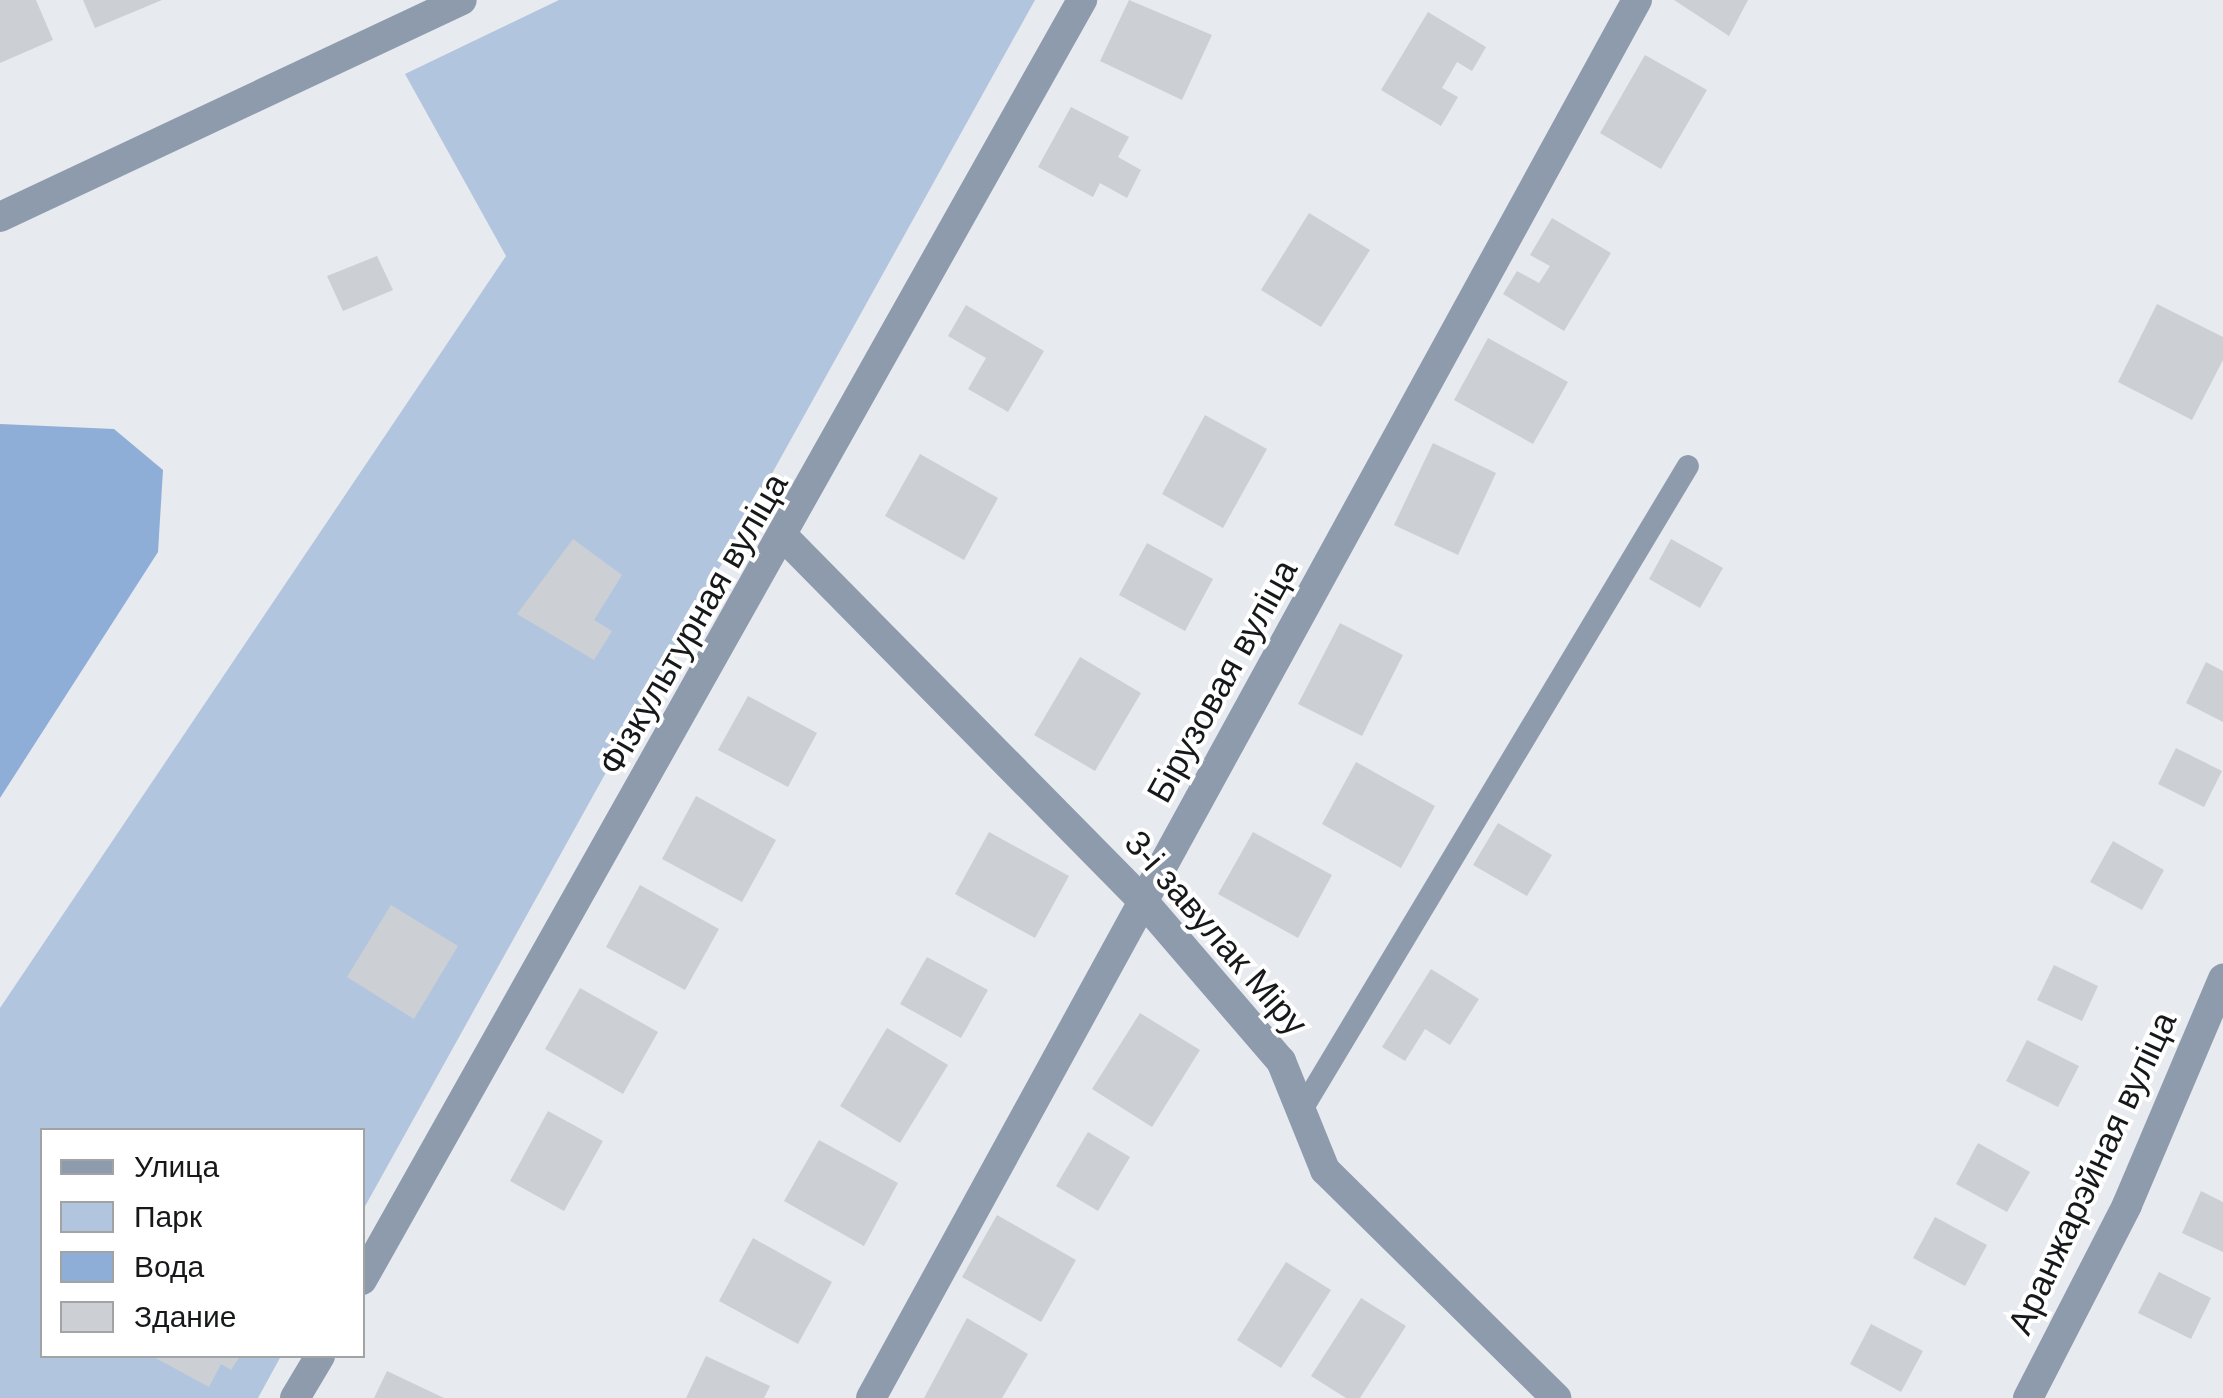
<!DOCTYPE html>
<meta charset="utf-8">
<style>
body{margin:0}
#map{position:relative;width:2223px;height:1398px;overflow:hidden;background:#e7eaef;font-family:Helvetica,sans-serif}
div>[style]{position:absolute}
[style*='--x']{left:calc(var(--x)*1px);top:calc(var(--y)*1px);width:calc(var(--w)*1px);rotate:calc(var(--a)*1deg)}
.green>*{inset:0;background:#b2c5de}
.water>*{inset:0;background:#8faed7}
.building>*{inset:0;background:#ccd0d4}
.lane>*{height:22px;margin:-11px;padding:0 11px;transform-origin:11px;border-radius:11px;background:#8e9bad}
.street>*{height:30px;margin:-15px;padding:0 15px;transform-origin:15px;border-radius:15px;background:#8e9bad}
span{translate:-50% -50%;white-space:nowrap;text-align:center;line-height:1.15;-webkit-text-stroke:8px #fff;paint-order:stroke}
.street-label{font-size:35px;color:#171819}
.legend{position:absolute;left:40px;top:1128px;width:325px;height:230px;box-sizing:border-box;background:#fff;border:2px solid #a2a3a3;margin:0;padding:12px 18px;list-style:none;font-size:30px;color:#171819}
.legend li{display:flex;align-items:center;gap:20px;height:50px}
.legend b{width:50px;border:2px solid #a2a3a3}
</style>
<div id="map">
<div class="green">
<div style="clip-path:polygon(559px 0,1035px 0,363px 1210px,362px 1130px,42px 1130px,42px 1356px,281px 1356px,258px 1398px,0 1398px,0 1008px,506px 256px,405px 74px)"></div>
</div>
<div class="water">
<div style="clip-path:polygon(0 424px,114px 429px,163px 470px,158px 552px,0 798px)"></div>
</div>
<div class="building">
<div style="clip-path:polygon(0 0,36px 0,53px 40px,0 63px)"></div>
<div style="clip-path:polygon(83px 0,162px 0,95px 28px)"></div>
<div style="clip-path:polygon(1129px 0,1212px 35px,1182px 100px,1100px 61px)"></div>
<div style="clip-path:polygon(1674px 0,1748px 0,1729px 36px)"></div>
<div style="clip-path:polygon(1428px 12px,1486px 47px,1472px 71px,1457px 62px,1442px 88px,1458px 97px,1441px 126px,1381px 90px)"></div>
<div style="clip-path:polygon(1645px 55px,1707px 90px,1661px 169px,1600px 133px)"></div>
<div style="clip-path:polygon(1071px 107px,1129px 137px,1118px 157px,1141px 170px,1127px 198px,1100px 183px,1093px 197px,1038px 167px)"></div>
<div style="clip-path:polygon(1309px 213px,1370px 250px,1321px 327px,1261px 290px)"></div>
<div style="clip-path:polygon(1552px 218px,1611px 253px,1564px 331px,1503px 294px,1517px 271px,1539px 283px,1550px 266px,1530px 255px)"></div>
<div style="clip-path:polygon(377px 256px,393px 290px,343px 311px,327px 276px)"></div>
<div style="clip-path:polygon(2157px 304px,2223px 337px,2223px 360px,2192px 420px,2118px 382px)"></div>
<div style="clip-path:polygon(966px 305px,1044px 351px,1008px 412px,968px 389px,986px 358px,948px 336px)"></div>
<div style="clip-path:polygon(1488px 338px,1568px 382px,1533px 444px,1454px 400px)"></div>
<div style="clip-path:polygon(1205px 415px,1267px 449px,1223px 528px,1162px 494px)"></div>
<div style="clip-path:polygon(1433px 443px,1496px 473px,1458px 555px,1394px 525px)"></div>
<div style="clip-path:polygon(920px 454px,998px 498px,964px 560px,885px 516px)"></div>
<div style="clip-path:polygon(573px 539px,622px 575px,594px 620px,612px 631px,594px 660px,517px 614px)"></div>
<div style="clip-path:polygon(1671px 539px,1723px 568px,1700px 608px,1649px 579px)"></div>
<div style="clip-path:polygon(1147px 543px,1213px 579px,1185px 631px,1119px 595px)"></div>
<div style="clip-path:polygon(1340px 623px,1403px 655px,1362px 736px,1298px 704px)"></div>
<div style="clip-path:polygon(1080px 657px,1141px 693px,1095px 771px,1034px 735px)"></div>
<div style="clip-path:polygon(2206px 662px,2223px 671px,2223px 722px,2186px 703px)"></div>
<div style="clip-path:polygon(748px 696px,817px 733px,788px 787px,718px 750px)"></div>
<div style="clip-path:polygon(2176px 748px,2222px 771px,2204px 807px,2158px 784px)"></div>
<div style="clip-path:polygon(1356px 762px,1435px 806px,1401px 868px,1322px 824px)"></div>
<div style="clip-path:polygon(696px 796px,776px 840px,742px 902px,662px 859px)"></div>
<div style="clip-path:polygon(1498px 823px,1552px 855px,1527px 896px,1473px 865px)"></div>
<div style="clip-path:polygon(989px 832px,1069px 876px,1035px 938px,955px 894px)"></div>
<div style="clip-path:polygon(1253px 832px,1332px 875px,1298px 938px,1218px 894px)"></div>
<div style="clip-path:polygon(2113px 841px,2164px 870px,2142px 910px,2090px 882px)"></div>
<div style="clip-path:polygon(640px 885px,719px 929px,685px 990px,606px 947px)"></div>
<div style="clip-path:polygon(391px 905px,458px 946px,414px 1019px,347px 977px)"></div>
<div style="clip-path:polygon(927px 957px,988px 990px,961px 1038px,900px 1004px)"></div>
<div style="clip-path:polygon(2054px 965px,2098px 986px,2082px 1021px,2037px 1000px)"></div>
<div style="clip-path:polygon(1431px 969px,1479px 999px,1450px 1045px,1425px 1029px,1405px 1061px,1382px 1047px)"></div>
<div style="clip-path:polygon(580px 988px,658px 1032px,623px 1094px,545px 1049px)"></div>
<div style="clip-path:polygon(1140px 1013px,1200px 1050px,1152px 1127px,1092px 1089px)"></div>
<div style="clip-path:polygon(887px 1028px,948px 1065px,900px 1143px,840px 1106px)"></div>
<div style="clip-path:polygon(2027px 1040px,2079px 1066px,2058px 1107px,2006px 1081px)"></div>
<div style="clip-path:polygon(548px 1111px,603px 1141px,564px 1211px,510px 1181px)"></div>
<div style="clip-path:polygon(1088px 1132px,1130px 1157px,1098px 1211px,1056px 1186px)"></div>
<div style="clip-path:polygon(819px 1140px,898px 1183px,864px 1246px,784px 1201px)"></div>
<div style="clip-path:polygon(1978px 1143px,2030px 1172px,2007px 1212px,1956px 1184px)"></div>
<div style="clip-path:polygon(2201px 1191px,2223px 1202px,2223px 1252px,2182px 1233px)"></div>
<div style="clip-path:polygon(997px 1215px,1076px 1260px,1041px 1322px,962px 1277px)"></div>
<div style="clip-path:polygon(1935px 1217px,1987px 1245px,1965px 1286px,1913px 1258px)"></div>
<div style="clip-path:polygon(753px 1238px,832px 1282px,798px 1344px,719px 1301px)"></div>
<div style="clip-path:polygon(1286px 1262px,1331px 1290px,1281px 1368px,1237px 1340px)"></div>
<div style="clip-path:polygon(2159px 1272px,2211px 1298px,2191px 1339px,2138px 1313px)"></div>
<div style="clip-path:polygon(1361px 1298px,1406px 1326px,1360px 1398px,1346px 1398px,1311px 1376px)"></div>
<div style="clip-path:polygon(967px 1318px,1028px 1354px,1002px 1398px,924px 1398px)"></div>
<div style="clip-path:polygon(1871px 1324px,1923px 1351px,1901px 1392px,1850px 1364px)"></div>
<div style="clip-path:polygon(152px 1356px,240px 1356px,231px 1370px,221px 1364px,209px 1387px)"></div>
<div style="clip-path:polygon(706px 1356px,770px 1386px,764px 1398px,686px 1398px)"></div>
<div style="clip-path:polygon(387px 1371px,444px 1398px,374px 1398px)"></div>
</div>
<div class="lane">
<div style="--x:1301;--y:1111;--w:752;--a:-59.04"></div>
</div>
<div class="street">
<div style="--x:0;--y:217;--w:510;--a:-25.16"></div>
<div style="--x:786;--y:539;--w:510;--a:45.4"></div>
<div style="--x:1144;--y:902;--w:210;--a:49.3"></div>
<div style="--x:1281;--y:1061;--w:118;--a:68"></div>
<div style="--x:1325;--y:1170;--w:325;--a:44.6"></div>
<div style="--x:362;--y:1280;--w:1469;--a:-60.64"></div>
<div style="--x:295;--y:1398;--w:49;--a:-59.2"></div>
<div style="--x:871;--y:1398;--w:1594;--a:-61.28"></div>
<div style="--x:2028;--y:1398;--w:217;--a:-62.8"></div>
<div style="--x:2127;--y:1205;--w:246;--a:-67"></div>
</div>
<div class="street-label">
<span style="left:693px;top:624px;rotate:-60deg">Фізкультурная вуліца</span>
<span style="left:1222px;top:681px;rotate:-61deg">Бірузовая вуліца</span>
<span style="left:1216px;top:933px;rotate:49deg">3-і завулак Міру</span>
<span style="left:2092px;top:1173px;rotate:-65deg">Аранжарэйная вуліца</span>
</div>
<ul class="legend">
<li><b style="height:12px;background:#8e9bad"></b>Улица</li>
<li><b style="height:28px;background:#b2c5de"></b>Парк</li>
<li><b style="height:28px;background:#8faed7"></b>Вода</li>
<li><b style="height:28px;background:#ccd0d4"></b>Здание</li>
</ul>
</div>
